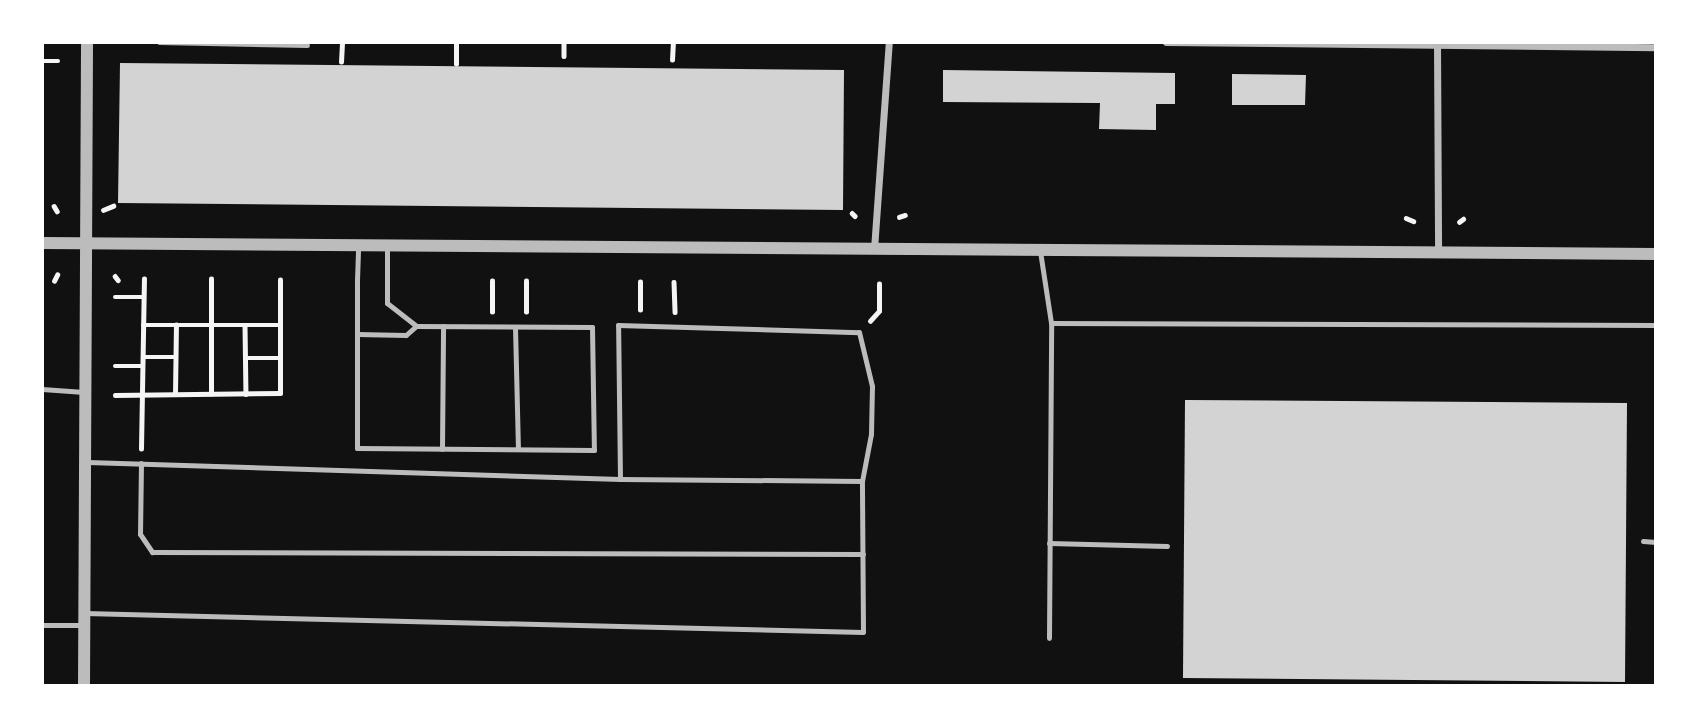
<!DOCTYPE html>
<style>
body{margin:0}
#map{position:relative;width:1698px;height:728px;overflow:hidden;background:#111;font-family:"PT Sans Narrow",sans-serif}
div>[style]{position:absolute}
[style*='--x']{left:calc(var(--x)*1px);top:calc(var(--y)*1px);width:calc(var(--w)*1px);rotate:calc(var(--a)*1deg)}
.building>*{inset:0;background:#d3d3d3}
.path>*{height:4.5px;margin:-2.25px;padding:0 2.25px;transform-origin:2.25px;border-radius:2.25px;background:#f5f5f5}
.service>*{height:5px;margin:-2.5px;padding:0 2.5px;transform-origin:2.5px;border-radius:2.5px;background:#bcbcbc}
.minor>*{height:7px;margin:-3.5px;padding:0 3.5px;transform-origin:3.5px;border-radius:3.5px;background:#bcbcbc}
.tertiary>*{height:12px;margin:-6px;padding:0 6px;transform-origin:6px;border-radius:6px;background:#bcbcbc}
span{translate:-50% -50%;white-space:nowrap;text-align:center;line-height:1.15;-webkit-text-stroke:7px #fff;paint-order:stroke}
.frame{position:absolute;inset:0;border:44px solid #fff;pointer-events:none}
</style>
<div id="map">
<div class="building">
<div style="clip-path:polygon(120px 63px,844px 70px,843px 210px,118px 203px)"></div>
<div style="clip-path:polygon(943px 70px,1175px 73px,1175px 104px,1156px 104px,1156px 130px,1099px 129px,1100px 103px,943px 102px)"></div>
<div style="clip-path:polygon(1232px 74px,1306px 75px,1305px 105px,1232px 105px)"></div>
<div style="clip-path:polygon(1185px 400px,1627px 403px,1625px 682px,1183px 678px)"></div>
</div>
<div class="path">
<div style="--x:564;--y:42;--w:14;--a:90"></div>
<div style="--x:672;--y:60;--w:18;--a:-87"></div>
<div style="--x:42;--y:61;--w:16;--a:0"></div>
<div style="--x:341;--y:62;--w:20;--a:-87"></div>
<div style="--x:456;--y:64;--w:22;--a:-90"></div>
<div style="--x:54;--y:206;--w:6;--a:59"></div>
<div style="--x:103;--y:210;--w:11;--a:-22"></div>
<div style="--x:852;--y:213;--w:4;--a:45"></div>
<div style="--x:899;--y:217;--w:6;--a:-18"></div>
<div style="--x:1406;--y:218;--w:8;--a:23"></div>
<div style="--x:1459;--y:222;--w:5;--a:-37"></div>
<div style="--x:115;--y:276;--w:5;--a:53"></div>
<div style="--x:54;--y:281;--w:7;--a:-63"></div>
<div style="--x:674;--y:282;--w:30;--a:88"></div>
<div style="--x:115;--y:297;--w:28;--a:0"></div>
<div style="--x:640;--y:310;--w:28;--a:-90"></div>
<div style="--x:492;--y:312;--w:31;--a:-90"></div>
<div style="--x:526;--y:312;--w:31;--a:-90"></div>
<div style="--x:870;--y:321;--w:13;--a:-48"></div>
<div style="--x:879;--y:311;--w:27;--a:-90"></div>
<div style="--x:143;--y:325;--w:137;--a:0"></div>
<div style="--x:245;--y:325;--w:69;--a:89.2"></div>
<div style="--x:143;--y:357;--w:32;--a:0"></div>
<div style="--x:246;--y:358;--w:34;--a:0"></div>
<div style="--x:115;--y:366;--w:28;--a:0"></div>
<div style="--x:175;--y:394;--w:69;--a:-89.2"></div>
<div style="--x:211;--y:394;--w:115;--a:-90"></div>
<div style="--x:115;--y:395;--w:165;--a:-0.7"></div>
<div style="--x:280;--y:393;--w:113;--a:-90"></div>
<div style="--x:141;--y:449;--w:170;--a:-89"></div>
</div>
<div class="service">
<div style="--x:159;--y:42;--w:148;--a:1.2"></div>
<div style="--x:387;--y:247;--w:56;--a:90"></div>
<div style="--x:387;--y:303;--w:37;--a:38"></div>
<div style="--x:1040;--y:251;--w:73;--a:81.3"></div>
<div style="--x:1051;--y:323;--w:605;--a:0.19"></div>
<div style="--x:515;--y:327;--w:122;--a:88.6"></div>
<div style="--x:357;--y:334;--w:49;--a:1.2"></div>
<div style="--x:406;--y:335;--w:13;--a:-42"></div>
<div style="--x:416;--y:326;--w:176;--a:0.3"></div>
<div style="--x:592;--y:327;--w:123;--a:89.1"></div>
<div style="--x:594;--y:450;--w:237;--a:-179.5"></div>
<div style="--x:357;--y:448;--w:168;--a:-90"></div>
<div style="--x:357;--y:280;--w:34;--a:-88"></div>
<div style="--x:42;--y:389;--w:42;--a:4.1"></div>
<div style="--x:442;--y:449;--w:123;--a:-89.5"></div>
<div style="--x:141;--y:463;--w:71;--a:90.8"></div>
<div style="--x:140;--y:534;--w:22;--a:56"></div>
<div style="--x:152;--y:552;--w:711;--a:0.16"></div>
<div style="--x:620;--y:479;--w:154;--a:-90.7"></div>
<div style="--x:618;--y:325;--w:241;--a:1.7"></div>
<div style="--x:859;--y:332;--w:56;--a:76.5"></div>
<div style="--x:872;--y:386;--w:48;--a:91.2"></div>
<div style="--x:871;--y:434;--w:48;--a:100.8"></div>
<div style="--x:1643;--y:541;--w:13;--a:4"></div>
<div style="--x:1049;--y:543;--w:118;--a:1.5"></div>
<div style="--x:84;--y:613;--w:779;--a:1.4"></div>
<div style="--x:863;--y:632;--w:151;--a:-90.4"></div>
<div style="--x:862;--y:481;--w:242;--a:-179.5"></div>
<div style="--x:620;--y:479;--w:533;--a:-178.17"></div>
<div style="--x:42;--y:625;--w:40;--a:0"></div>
<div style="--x:1049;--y:638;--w:315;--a:-89.6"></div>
</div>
<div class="minor">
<div style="--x:1166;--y:42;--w:490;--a:0.6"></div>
<div style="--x:1437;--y:42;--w:212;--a:89.7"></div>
<div style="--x:874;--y:249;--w:208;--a:-85.9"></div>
</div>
<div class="tertiary">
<div style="--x:42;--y:243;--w:1614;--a:0.39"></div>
<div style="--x:84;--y:686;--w:644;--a:-89.73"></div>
</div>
<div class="frame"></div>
</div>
